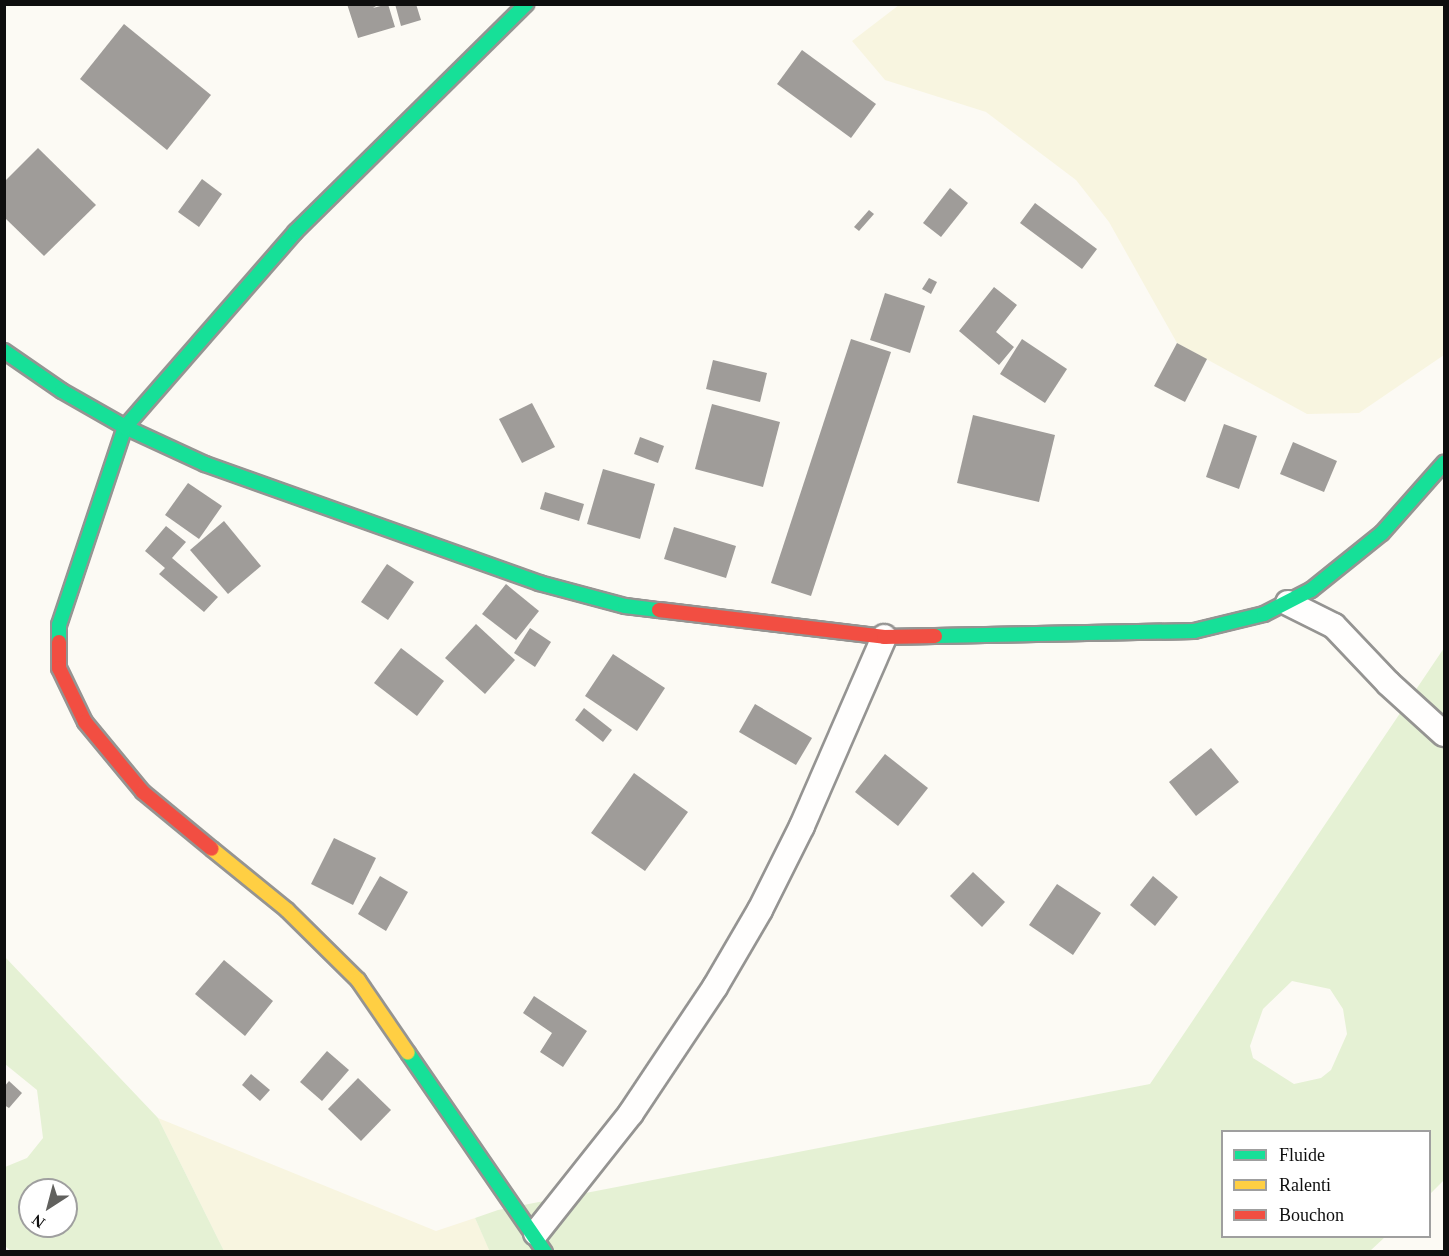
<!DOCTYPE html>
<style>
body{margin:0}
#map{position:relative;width:1449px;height:1256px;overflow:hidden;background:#fcfaf4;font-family:Georgia,serif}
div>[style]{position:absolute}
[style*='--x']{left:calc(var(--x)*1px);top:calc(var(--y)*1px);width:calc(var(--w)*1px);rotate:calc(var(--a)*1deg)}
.farmland>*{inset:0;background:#f8f5e0}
.green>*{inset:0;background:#e5f1d4}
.building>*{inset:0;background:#9f9c99}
.roads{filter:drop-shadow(2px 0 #959492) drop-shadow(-2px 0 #959492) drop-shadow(0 2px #959492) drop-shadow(0 -2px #959492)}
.street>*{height:24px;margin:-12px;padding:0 12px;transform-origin:12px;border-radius:12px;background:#fffefd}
.fast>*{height:14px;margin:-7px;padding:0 7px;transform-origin:7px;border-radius:7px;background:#16e098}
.slow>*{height:14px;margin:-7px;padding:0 7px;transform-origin:7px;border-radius:7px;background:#ffcf43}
.jam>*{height:14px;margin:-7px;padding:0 7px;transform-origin:7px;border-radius:7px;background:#f24e42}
span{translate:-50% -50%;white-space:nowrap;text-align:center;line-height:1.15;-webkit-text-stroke:6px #fff;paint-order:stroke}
.frame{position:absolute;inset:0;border:6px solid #0e0e0e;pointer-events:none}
.legend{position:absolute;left:1221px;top:1130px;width:210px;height:108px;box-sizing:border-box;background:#fff;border:2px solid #9f9f9f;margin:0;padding:8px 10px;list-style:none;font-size:18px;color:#0e0e0e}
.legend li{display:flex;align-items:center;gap:12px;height:30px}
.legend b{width:30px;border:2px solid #9f9f9f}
.north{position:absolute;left:18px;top:1178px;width:60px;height:60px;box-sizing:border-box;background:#fff;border:2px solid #9f9f9f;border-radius:50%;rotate:216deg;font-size:16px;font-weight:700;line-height:24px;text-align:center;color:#0e0e0e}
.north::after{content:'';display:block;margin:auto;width:21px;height:27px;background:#61615e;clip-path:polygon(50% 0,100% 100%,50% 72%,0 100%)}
</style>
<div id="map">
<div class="farmland">
<div style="clip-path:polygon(899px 5px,1444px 5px,1444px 355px,1359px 413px,1307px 414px,1177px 343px,1109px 222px,1076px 180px,986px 112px,885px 80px,852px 41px)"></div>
<div style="clip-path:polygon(158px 1118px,436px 1231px,475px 1218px,490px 1251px,224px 1251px)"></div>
</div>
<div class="green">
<div style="clip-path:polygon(evenodd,1444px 648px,1444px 1180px,1430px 1194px,1430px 1132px,1222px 1132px,1222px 1236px,1385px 1237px,1370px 1251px,490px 1252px,475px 1218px,498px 1210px,1150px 1084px,1444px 648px,1292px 981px,1330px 989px,1343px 1009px,1347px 1034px,1331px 1070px,1321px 1078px,1294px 1084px,1253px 1058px,1250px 1046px,1263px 1009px,1292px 981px)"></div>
<div style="clip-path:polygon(evenodd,5px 957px,158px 1118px,224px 1251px,12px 1252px,5px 1246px,5px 1167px,27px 1158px,43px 1138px,37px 1090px,5px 1064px,5px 957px,30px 1190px,66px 1190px,66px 1226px,30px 1226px,30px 1190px)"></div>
</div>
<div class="building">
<div style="clip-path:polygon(347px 4px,379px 4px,373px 8px,388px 4px,395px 27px,358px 38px)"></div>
<div style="clip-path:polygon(395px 4px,416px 4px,421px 20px,401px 26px)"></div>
<div style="clip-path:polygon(124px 24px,211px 95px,167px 150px,80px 79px)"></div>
<div style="clip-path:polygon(802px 50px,876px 104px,851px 138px,777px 84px)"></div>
<div style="clip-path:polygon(38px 148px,96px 205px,44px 256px,4px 217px,4px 182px)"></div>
<div style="clip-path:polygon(202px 179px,222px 194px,199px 227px,178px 212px)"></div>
<div style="clip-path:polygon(950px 188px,968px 203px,941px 237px,923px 223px)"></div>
<div style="clip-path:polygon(1035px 203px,1097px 249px,1082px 269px,1020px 223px)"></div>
<div style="clip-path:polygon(869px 210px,874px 214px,859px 231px,854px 227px)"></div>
<div style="clip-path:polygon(929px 278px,937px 282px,931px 294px,922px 289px)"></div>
<div style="clip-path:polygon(994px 287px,1017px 305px,996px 332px,1014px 347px,999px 365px,959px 331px)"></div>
<div style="clip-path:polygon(885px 293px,925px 306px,910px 353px,870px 340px)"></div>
<div style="clip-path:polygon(851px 339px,891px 352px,811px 596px,771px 583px)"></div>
<div style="clip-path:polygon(1022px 339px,1067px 369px,1045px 403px,1000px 374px)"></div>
<div style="clip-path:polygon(1177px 343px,1207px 359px,1185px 402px,1154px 386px)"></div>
<div style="clip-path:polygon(713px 360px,767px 373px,760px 402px,706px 389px)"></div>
<div style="clip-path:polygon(532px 403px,555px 447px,522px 463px,499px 419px)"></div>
<div style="clip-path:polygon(712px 404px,780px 422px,763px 487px,695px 469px)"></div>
<div style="clip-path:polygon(973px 415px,1055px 435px,1039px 502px,957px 483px)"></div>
<div style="clip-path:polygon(1224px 424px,1257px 436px,1239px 489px,1206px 477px)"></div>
<div style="clip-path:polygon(640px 437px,664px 446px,658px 463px,634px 454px)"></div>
<div style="clip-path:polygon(1293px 442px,1337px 461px,1324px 492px,1280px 474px)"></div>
<div style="clip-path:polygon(603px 469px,655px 484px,640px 539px,587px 524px)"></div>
<div style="clip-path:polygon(188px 483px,222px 506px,199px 539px,165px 515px)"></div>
<div style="clip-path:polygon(545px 492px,584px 504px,579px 521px,540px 509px)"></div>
<div style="clip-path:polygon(224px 521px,261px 566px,228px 594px,190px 550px)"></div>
<div style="clip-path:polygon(166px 526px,186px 542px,172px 558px,218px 597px,204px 612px,159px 574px,165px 568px,145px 551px)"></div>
<div style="clip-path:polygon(674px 527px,736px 546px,726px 578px,664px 559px)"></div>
<div style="clip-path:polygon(387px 564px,414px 582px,388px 620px,361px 602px)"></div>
<div style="clip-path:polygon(506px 584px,539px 611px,516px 640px,482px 614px)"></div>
<div style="clip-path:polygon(476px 624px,515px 660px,485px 694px,445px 658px)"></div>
<div style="clip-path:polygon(530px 628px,551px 642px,535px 667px,514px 653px)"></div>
<div style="clip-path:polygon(401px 648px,444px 681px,417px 716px,374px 683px)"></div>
<div style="clip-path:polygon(613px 654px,665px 688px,637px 731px,585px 696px)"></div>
<div style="clip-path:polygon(755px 704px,812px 738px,796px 765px,739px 732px)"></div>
<div style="clip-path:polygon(584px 708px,612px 730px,603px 742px,575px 720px)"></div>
<div style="clip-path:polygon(1211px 748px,1239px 782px,1196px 816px,1169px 782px)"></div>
<div style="clip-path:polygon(885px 754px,928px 788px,898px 826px,855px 792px)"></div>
<div style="clip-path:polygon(634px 773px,688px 812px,645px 871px,591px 833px)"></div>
<div style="clip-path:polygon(334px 838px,376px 858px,353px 905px,311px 884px)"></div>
<div style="clip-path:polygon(973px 872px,1005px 902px,982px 927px,950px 896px)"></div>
<div style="clip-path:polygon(380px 876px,408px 892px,386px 931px,358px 914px)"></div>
<div style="clip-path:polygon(1153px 876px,1178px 897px,1155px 926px,1130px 905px)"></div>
<div style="clip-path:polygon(1057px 884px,1101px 913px,1073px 955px,1029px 925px)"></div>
<div style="clip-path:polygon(224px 960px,273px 1001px,245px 1036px,195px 994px)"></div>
<div style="clip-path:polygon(534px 996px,587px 1031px,563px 1067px,540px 1052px,552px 1033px,523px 1013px)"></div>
<div style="clip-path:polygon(327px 1051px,349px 1070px,322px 1101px,300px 1082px)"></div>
<div style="clip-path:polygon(251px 1074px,270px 1090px,260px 1101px,242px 1085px)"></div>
<div style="clip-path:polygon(358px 1078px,391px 1110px,361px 1141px,328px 1109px)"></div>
<div style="clip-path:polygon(9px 1081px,22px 1093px,9px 1108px,4px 1105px,4px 1087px)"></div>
</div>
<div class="roads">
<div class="street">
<div style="--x:1288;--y:603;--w:51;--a:26.6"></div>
<div style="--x:1334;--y:626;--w:79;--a:46.5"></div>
<div style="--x:1388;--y:683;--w:76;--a:42.3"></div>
<div style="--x:536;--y:1233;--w:153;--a:-51.6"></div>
<div style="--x:631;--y:1113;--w:151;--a:-56.3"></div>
<div style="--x:715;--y:987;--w:89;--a:-59.7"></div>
<div style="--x:760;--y:910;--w:94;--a:-63.4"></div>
<div style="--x:802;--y:826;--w:206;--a:-66.5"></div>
</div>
<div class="fast">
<div style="--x:4;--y:351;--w:70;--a:34.6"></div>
<div style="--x:62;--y:391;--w:73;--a:29.7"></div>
<div style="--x:125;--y:427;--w:88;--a:24.8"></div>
<div style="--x:205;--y:464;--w:355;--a:19.6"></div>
<div style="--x:539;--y:583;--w:89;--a:15"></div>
<div style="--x:625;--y:606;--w:34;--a:7"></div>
<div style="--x:935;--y:636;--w:259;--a:-1.1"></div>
<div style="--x:1194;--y:631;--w:72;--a:-13.7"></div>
<div style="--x:1264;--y:614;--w:53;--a:-27.1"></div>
<div style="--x:1311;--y:590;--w:91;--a:-38.8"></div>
<div style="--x:1382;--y:533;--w:94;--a:-48.5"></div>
<div style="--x:59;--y:642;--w:17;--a:-90"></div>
<div style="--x:59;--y:625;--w:209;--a:-71.6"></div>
<div style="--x:125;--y:427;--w:259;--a:-48.9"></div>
<div style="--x:295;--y:232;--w:325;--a:-44.6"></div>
<div style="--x:408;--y:1053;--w:242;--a:55.5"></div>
</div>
<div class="slow">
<div style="--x:212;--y:849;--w:97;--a:39.1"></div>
<div style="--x:287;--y:910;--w:100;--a:44.6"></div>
<div style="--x:358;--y:980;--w:88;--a:55.6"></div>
</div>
<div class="jam">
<div style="--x:659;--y:610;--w:227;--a:6.8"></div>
<div style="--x:884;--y:637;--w:51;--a:-1.1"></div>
<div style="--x:59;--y:642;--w:26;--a:90"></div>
<div style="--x:59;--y:668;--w:60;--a:64.3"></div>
<div style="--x:85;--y:722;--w:91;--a:50.4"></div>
<div style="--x:143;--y:792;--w:89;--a:39.6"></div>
</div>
</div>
<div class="frame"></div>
<ul class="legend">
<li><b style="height:8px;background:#16e098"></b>Fluide</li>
<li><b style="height:8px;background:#ffcf43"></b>Ralenti</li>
<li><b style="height:8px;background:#f24e42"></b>Bouchon</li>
</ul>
<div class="north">N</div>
</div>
